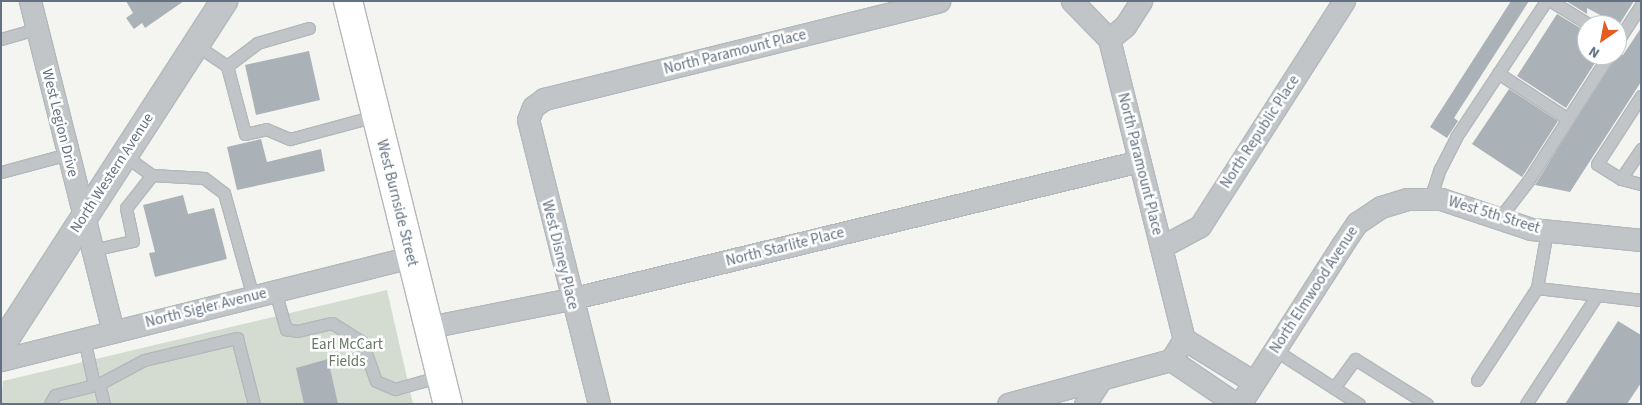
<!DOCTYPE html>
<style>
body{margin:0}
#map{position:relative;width:1642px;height:405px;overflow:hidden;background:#f4f5f0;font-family:"Source Sans 3",sans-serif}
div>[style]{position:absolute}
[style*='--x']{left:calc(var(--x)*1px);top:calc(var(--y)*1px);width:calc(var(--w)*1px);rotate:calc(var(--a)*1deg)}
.green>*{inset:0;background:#d4dbd1}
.building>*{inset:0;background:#aab1b7}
.roads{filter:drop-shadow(1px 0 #b4b8bd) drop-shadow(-1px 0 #b4b8bd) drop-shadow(0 1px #b4b8bd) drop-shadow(0 -1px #b4b8bd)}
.service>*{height:11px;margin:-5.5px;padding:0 5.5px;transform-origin:5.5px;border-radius:5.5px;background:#c1c5c8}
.minor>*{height:21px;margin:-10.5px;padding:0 10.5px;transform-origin:10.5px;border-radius:10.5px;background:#c1c5c8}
.tertiary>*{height:26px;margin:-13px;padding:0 13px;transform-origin:13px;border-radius:13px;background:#c1c5c8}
.secondary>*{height:28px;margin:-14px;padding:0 14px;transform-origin:14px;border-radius:14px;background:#fff}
span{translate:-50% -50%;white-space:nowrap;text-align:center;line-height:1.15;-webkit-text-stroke:5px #fff;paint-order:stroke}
.street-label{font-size:15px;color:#637282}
.park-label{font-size:15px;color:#657962}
.frame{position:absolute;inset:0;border:2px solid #637282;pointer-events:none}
.north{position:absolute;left:1577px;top:15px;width:50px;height:50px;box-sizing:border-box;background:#fff;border:1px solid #c1c7cd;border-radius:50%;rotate:213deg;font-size:14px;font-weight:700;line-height:20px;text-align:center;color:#637282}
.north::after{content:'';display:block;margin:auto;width:18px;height:22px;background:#e55c20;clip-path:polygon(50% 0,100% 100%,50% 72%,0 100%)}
</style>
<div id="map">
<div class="green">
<div style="clip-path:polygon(387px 290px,413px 404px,1px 404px,3px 381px)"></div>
</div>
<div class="building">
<div style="clip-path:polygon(126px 1px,184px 1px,145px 28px,142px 23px,134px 29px,126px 18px,133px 13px)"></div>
<div style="clip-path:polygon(1511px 1px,1529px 1px,1454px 118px,1458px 121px,1447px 138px,1430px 127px)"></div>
<div style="clip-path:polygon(1566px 1px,1634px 1px,1619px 25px,1587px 8px,1587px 14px)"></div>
<div style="clip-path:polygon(1557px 14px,1587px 32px,1587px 55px,1600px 55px,1566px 108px,1517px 76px)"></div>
<div style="clip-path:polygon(1641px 28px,1641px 82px,1570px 192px,1535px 185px,1616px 55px,1623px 55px)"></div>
<div style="clip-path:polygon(309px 51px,320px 100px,256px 115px,245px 65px)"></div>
<div style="clip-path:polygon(1509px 89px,1558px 121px,1522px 177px,1472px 144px)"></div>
<div style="clip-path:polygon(261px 139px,267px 162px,321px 149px,325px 171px,237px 190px,227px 147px)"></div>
<div style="clip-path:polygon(183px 195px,188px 214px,214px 208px,227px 259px,155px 277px,149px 253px,155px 252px,143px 205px)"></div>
<div style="clip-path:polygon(1618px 321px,1641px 335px,1641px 383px,1627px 404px,1565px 404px)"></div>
<div style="clip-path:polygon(328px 359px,338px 404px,304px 404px,296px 368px)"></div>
</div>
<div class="roads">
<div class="service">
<div style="--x:1551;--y:1;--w:46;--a:31.6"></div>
<div style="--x:1;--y:39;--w:37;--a:-16"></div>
<div style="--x:1617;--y:42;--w:44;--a:-57"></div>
<div style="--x:196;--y:45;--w:37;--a:34"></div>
<div style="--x:227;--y:66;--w:70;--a:75.2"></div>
<div style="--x:245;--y:134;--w:22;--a:-13"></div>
<div style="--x:266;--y:129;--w:26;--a:23"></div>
<div style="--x:290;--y:139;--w:88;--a:-15.1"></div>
<div style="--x:227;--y:66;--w:38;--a:-37"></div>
<div style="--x:257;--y:43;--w:54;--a:-16.1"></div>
<div style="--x:1498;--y:73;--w:84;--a:33.3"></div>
<div style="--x:1641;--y:149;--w:36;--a:124"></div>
<div style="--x:1621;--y:179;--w:21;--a:14"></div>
<div style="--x:124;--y:155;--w:34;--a:36"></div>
<div style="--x:152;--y:175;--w:52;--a:3.3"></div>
<div style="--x:204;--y:178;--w:25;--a:37"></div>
<div style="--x:224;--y:193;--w:108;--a:74.4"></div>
<div style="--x:1;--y:172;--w:69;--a:-15"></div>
<div style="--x:1621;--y:179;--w:28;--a:-148"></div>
<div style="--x:1597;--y:164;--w:81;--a:-57.1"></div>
<div style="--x:1430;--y:199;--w:32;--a:-72"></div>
<div style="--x:1440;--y:169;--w:36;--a:-63"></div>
<div style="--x:1456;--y:137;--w:163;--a:-56.5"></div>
<div style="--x:1498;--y:220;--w:49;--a:-52.4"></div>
<div style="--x:1528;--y:181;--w:150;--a:-57.3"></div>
<div style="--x:1547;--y:231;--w:58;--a:100"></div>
<div style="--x:1537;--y:288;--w:105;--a:6.6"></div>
<div style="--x:92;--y:250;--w:42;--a:-12.4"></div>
<div style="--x:133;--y:241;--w:34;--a:-102"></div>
<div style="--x:126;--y:208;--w:42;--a:-51.8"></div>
<div style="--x:275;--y:291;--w:40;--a:74"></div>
<div style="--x:286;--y:329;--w:11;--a:10"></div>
<div style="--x:297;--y:331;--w:36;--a:-13"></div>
<div style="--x:332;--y:323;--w:36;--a:32"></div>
<div style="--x:362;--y:342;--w:41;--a:70.3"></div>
<div style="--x:376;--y:381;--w:21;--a:23"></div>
<div style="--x:395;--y:389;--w:48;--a:-15.8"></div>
<div style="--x:84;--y:339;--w:47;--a:77.7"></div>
<div style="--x:1275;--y:350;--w:100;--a:32.7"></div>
<div style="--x:1477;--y:380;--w:110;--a:-56.9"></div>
<div style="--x:99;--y:384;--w:51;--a:-28.1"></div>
<div style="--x:144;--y:360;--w:96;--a:-13.3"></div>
<div style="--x:237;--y:338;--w:68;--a:75.6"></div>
<div style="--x:1334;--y:388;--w:36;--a:-54"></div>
<div style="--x:1355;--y:359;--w:85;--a:32"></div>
<div style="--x:50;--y:404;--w:10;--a:-61"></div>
<div style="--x:55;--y:395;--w:45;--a:-14"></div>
<div style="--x:99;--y:384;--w:21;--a:76"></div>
<div style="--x:1526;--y:404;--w:130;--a:-56.9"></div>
</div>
<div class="minor">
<div style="--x:30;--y:1;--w:340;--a:75.9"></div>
<div style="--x:1072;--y:1;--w:53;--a:45.8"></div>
<div style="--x:1109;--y:39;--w:309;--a:76"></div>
<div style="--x:1184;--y:339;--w:25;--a:122"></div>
<div style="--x:1109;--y:39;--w:21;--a:-39"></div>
<div style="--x:1125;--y:26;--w:30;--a:-57"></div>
<div style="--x:1161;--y:247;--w:44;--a:-28.3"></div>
<div style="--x:1200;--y:226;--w:267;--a:-57.4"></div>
<div style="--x:429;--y:327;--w:144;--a:-11.2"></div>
<div style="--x:570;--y:299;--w:586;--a:-13.61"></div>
<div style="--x:1184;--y:339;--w:82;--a:31.6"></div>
<div style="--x:1;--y:360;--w:423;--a:-14.1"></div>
<div style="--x:1171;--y:360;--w:78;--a:34.1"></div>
<div style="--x:599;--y:404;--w:293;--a:-104"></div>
<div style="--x:528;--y:120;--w:14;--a:-69"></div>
<div style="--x:533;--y:107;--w:14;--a:-36"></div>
<div style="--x:544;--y:99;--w:407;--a:-13.9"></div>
<div style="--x:1008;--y:404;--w:169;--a:-15.1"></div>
<div style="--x:1085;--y:404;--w:27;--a:-57"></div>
<div style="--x:1240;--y:404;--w:189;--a:-57.3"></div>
<div style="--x:1342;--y:245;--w:27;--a:-56"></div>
<div style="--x:1357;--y:223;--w:29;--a:-34"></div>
<div style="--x:1381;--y:207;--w:27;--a:-17"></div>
<div style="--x:1407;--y:199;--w:34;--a:0"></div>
<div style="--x:1441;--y:199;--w:95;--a:18.4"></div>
<div style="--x:1531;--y:229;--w:111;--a:5.7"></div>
</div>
<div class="tertiary">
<div style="--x:1;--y:346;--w:411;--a:-57.1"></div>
</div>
<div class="secondary">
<div style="--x:348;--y:1;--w:415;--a:76.1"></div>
</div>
</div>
<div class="street-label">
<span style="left:735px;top:52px;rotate:-14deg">North Paramount Place</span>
<span style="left:60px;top:123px;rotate:76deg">West Legion Drive</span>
<span style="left:1260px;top:132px;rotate:-57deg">North Republic Place</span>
<span style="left:1140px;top:164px;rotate:76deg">North Paramount Place</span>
<span style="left:112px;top:173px;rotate:-57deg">North Western Avenue</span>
<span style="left:397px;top:203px;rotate:76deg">West Burnside Street</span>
<span style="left:1494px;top:215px;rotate:17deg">West 5th Street</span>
<span style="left:785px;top:247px;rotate:-14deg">North Starlite Place</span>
<span style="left:560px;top:255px;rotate:76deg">West Disney Place</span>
<span style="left:1314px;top:290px;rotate:-57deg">North Elmwood Avenue</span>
<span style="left:206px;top:308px;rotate:-14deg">North Sigler Avenue</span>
</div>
<div class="park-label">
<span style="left:347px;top:353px">Earl McCart<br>Fields</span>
</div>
<div class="frame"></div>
<div class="north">N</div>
</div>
